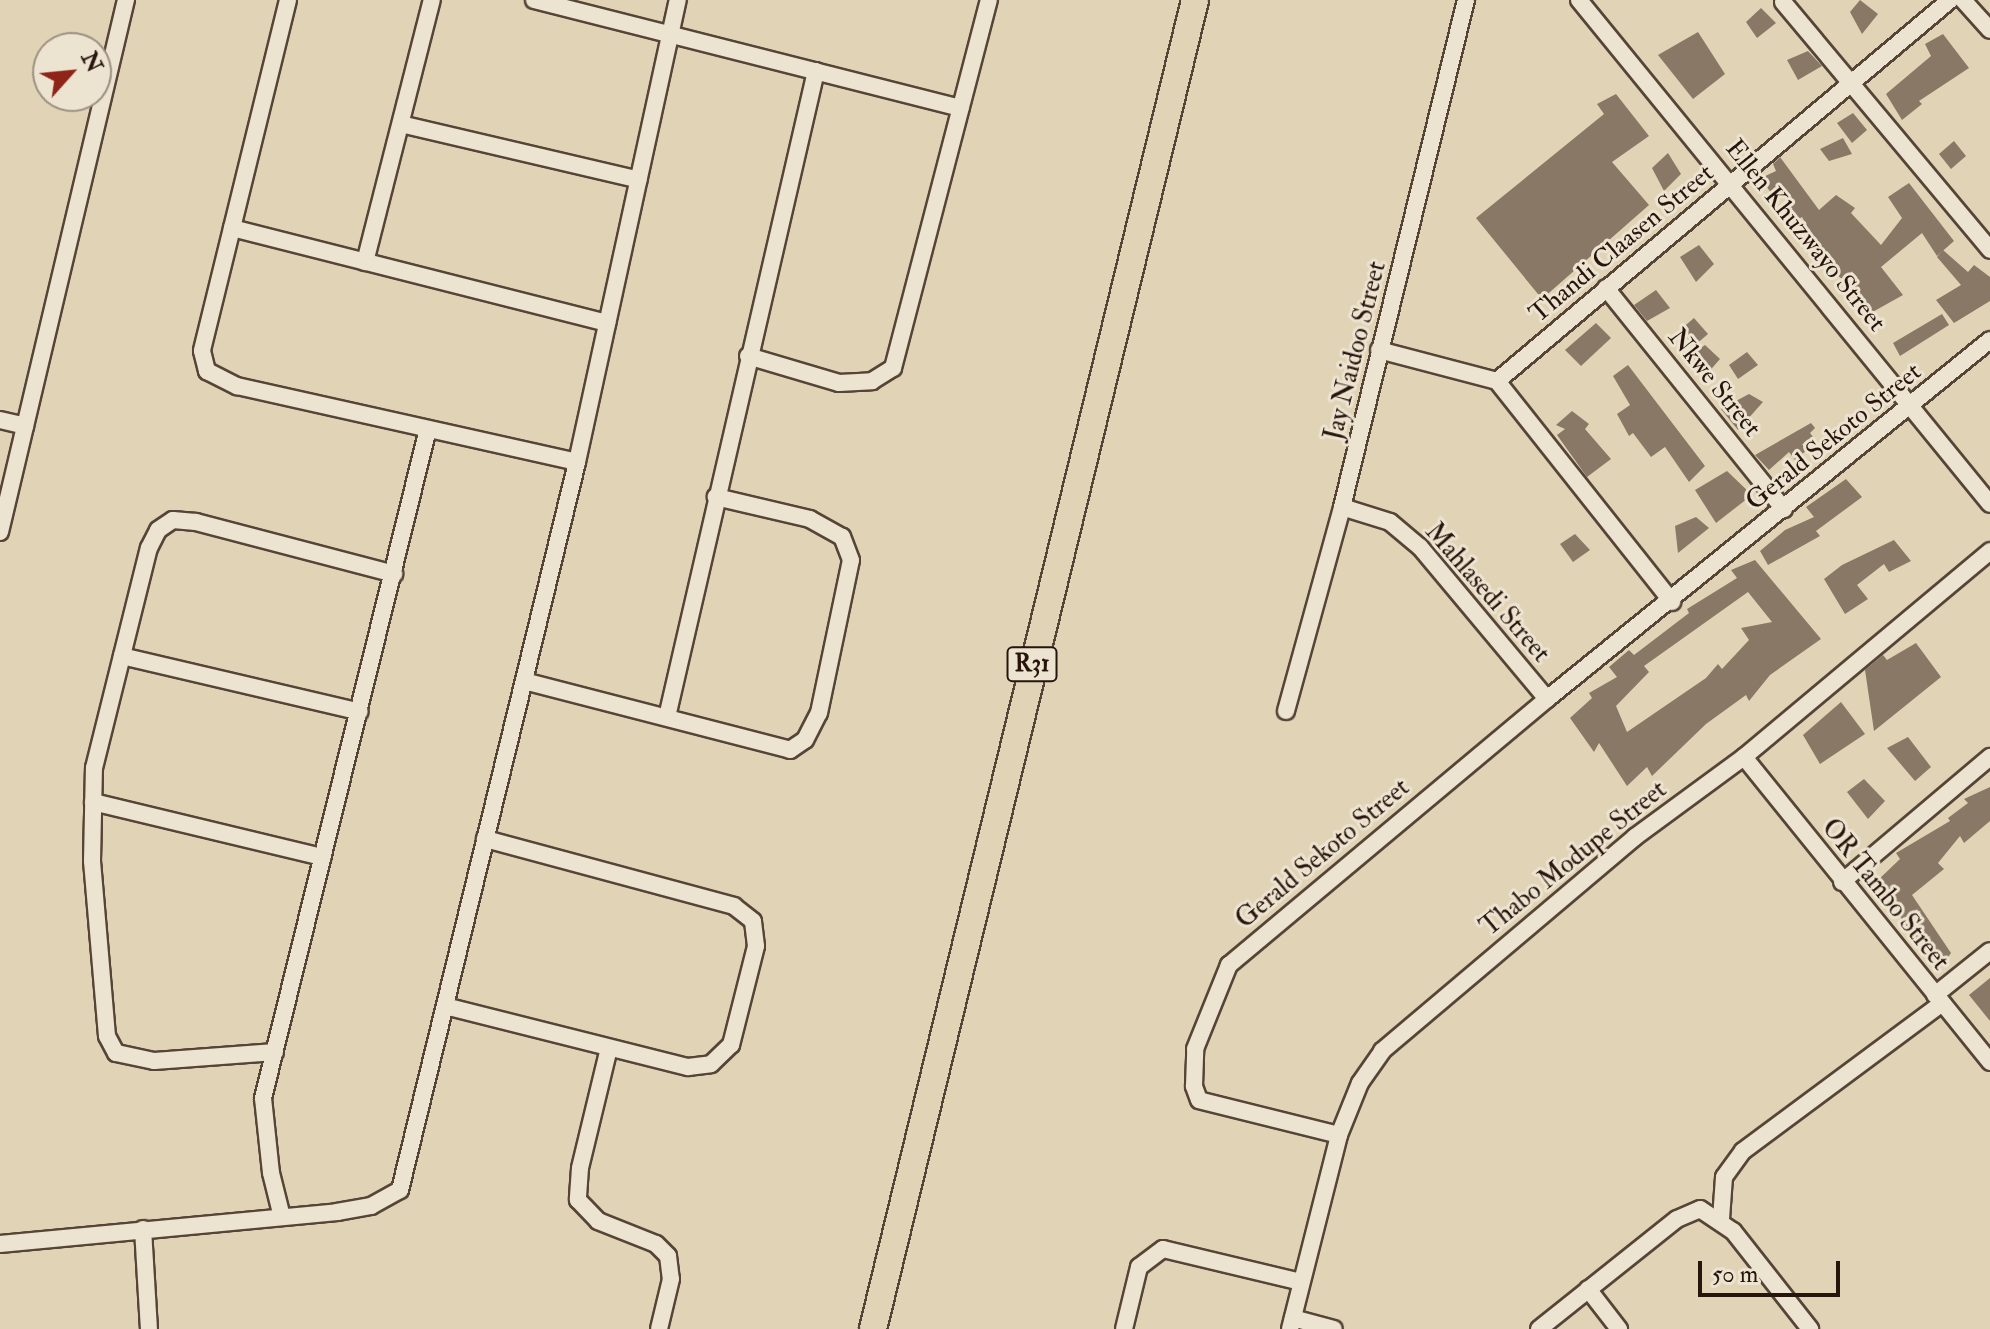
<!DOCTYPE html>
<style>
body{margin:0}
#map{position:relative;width:1990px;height:1329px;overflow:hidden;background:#e1d4b6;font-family:"IM FELL Double Pica",serif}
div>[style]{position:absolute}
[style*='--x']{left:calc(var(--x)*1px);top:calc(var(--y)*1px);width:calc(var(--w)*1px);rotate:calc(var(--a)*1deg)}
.building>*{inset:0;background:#887865}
.roads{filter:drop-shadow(2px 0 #564537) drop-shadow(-2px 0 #564537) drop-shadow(0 2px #564537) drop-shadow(0 -2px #564537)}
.street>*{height:16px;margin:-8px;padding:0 8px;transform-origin:8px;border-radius:8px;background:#ece3d0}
.primary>*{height:26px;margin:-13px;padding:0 13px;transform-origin:13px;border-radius:13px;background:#e1d4b6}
span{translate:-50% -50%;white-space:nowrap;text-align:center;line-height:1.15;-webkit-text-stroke:6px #ece3d0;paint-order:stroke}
.shield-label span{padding:2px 6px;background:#ece3d0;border:2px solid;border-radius:6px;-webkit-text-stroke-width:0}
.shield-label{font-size:24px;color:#27150d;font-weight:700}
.street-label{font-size:26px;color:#27150d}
.north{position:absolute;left:32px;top:32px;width:80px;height:80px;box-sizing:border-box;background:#ece3d0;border:2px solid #9d9182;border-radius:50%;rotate:63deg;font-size:22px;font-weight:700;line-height:32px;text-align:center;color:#27150d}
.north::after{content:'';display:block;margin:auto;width:28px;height:36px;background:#8f2418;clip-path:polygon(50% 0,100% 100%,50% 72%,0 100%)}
.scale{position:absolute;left:1698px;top:1261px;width:142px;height:36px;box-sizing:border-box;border:4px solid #27150d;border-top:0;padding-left:10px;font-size:24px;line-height:28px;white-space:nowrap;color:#27150d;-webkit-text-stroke:6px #ece3d0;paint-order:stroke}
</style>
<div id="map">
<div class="building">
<div style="clip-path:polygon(1860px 0,1878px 14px,1862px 34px,1850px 12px)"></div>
<div style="clip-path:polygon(1761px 8px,1776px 23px,1757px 38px,1746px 22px)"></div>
<div style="clip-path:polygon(1698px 32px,1725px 74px,1693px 99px,1658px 55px)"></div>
<div style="clip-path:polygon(1943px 34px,1969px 68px,1919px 101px,1922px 104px,1902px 120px,1886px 94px,1931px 56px,1925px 44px)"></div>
<div style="clip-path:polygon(1808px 51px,1822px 66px,1798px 80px,1787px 60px)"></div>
<div style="clip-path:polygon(1616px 94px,1649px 136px,1612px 162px,1649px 205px,1542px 299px,1476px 218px,1604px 114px,1597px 104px)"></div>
<div style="clip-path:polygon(1853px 113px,1867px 130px,1852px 143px,1837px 123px)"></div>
<div style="clip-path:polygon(1843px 138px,1852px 154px,1829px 161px,1820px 149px)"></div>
<div style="clip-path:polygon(1954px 141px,1966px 156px,1951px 169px,1939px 154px)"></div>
<div style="clip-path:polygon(1668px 153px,1681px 174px,1664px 191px,1652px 168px)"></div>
<div style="clip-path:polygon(1780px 157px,1819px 210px,1836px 195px,1855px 208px,1851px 213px,1881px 245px,1902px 218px,1888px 197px,1909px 183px,1954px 241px,1937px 256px,1922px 233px,1881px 267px,1903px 295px,1869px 314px,1855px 295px,1860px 291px,1832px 272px,1802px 217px,1796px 221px,1785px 192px,1775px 199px,1761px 178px,1776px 171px,1773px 164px)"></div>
<div style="clip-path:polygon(1699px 245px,1714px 264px,1696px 282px,1680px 257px)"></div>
<div style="clip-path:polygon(1943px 250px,1968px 272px,1974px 265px,1990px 277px,1990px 301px,1954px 323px,1936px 300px,1961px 285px,1937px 257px)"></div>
<div style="clip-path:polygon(1656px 290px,1670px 308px,1647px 321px,1634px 305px)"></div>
<div style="clip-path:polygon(1942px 314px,1949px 325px,1900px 356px,1893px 343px)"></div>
<div style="clip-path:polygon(1694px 318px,1708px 334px,1694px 346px,1680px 330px)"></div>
<div style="clip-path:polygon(1596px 323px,1611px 338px,1581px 366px,1565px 350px)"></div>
<div style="clip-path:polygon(1705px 345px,1720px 359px,1706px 375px,1691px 355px)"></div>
<div style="clip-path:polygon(1747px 352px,1758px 365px,1738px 379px,1729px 365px)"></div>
<div style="clip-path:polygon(1628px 365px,1705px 466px,1689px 482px,1665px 447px,1651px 457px,1633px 433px,1629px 436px,1617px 414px,1630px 405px,1613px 376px)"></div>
<div style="clip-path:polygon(1749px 394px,1763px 402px,1738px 430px,1721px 409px)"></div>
<div style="clip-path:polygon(1572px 411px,1589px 424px,1585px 429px,1611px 459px,1587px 477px,1557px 435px,1565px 429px,1556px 425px)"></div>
<div style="clip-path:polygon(1811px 423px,1815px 428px,1810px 433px,1817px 442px,1795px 460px,1789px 452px,1769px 470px,1755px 455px)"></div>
<div style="clip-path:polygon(1727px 471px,1752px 495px,1716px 523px,1695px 490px)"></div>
<div style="clip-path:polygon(1846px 479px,1862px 497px,1816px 531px,1820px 536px,1768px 565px,1760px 551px,1785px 530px,1814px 517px,1806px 507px)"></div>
<div style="clip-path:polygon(1696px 517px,1709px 528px,1678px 553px,1675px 526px)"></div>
<div style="clip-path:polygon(1575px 534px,1590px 550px,1573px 562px,1560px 544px)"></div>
<div style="clip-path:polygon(1894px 540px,1911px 561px,1889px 572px,1884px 564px,1857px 585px,1868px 599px,1845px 614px,1824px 579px,1842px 565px)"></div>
<div style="clip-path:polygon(evenodd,1755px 560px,1821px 639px,1770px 675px,1749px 701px,1746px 695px,1706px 724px,1652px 776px,1647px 767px,1627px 786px,1599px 743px,1594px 752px,1570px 718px,1592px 698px,1589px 693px,1617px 677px,1609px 667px,1629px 650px,1634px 655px,1689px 613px,1687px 609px,1737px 578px,1731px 570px,1755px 560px,1748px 592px,1772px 622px,1741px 628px,1749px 640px,1722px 669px,1718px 664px,1706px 678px,1627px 732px,1616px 706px,1649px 672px,1644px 666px,1748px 592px)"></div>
<div style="clip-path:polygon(1916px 643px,1941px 677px,1874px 731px,1865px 670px,1883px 655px,1887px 660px)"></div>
<div style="clip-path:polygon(1841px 702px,1865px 734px,1820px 764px,1803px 735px)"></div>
<div style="clip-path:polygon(1908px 737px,1931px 767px,1915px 781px,1887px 748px)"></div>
<div style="clip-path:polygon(1864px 779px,1885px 801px,1868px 819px,1847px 792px)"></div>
<div style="clip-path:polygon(1990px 787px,1990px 821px,1964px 843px,1960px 836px,1938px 863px,1944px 869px,1912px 895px,1951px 953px,1937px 973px,1877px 881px,1900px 859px,1896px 853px,1950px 821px,1948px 818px,1968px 803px,1964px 799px)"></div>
<div style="clip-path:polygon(1990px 978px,1990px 1021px,1969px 995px)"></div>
</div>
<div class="roads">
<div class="street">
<div style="--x:288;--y:0;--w:361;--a:103.8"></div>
<div style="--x:202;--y:351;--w:21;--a:76"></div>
<div style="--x:207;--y:371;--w:34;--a:27"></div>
<div style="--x:237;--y:386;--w:348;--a:12.6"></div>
<div style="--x:534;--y:0;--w:440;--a:14.2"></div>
<div style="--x:1579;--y:0;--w:650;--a:50.8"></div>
<div style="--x:1963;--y:0;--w:40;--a:48"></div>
<div style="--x:1783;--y:2;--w:323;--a:50.1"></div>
<div style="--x:401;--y:124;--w:244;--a:13.2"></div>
<div style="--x:232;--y:228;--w:387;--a:14.2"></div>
<div style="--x:365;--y:262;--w:270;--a:-75.7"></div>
<div style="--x:1606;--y:288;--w:284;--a:51.2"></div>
<div style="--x:1379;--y:350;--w:122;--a:14.7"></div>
<div style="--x:1497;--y:381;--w:282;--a:51.6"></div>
<div style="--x:748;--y:356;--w:95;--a:16.5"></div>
<div style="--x:839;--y:383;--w:33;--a:-3"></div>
<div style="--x:872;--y:381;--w:25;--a:-32"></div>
<div style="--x:893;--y:368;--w:380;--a:-75.4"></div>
<div style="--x:1497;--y:381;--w:592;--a:-40.07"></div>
<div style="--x:0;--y:420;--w:26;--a:13"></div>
<div style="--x:1342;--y:507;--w:50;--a:17.4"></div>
<div style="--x:1390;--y:522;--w:39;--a:40"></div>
<div style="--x:1420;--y:547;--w:198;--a:50.1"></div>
<div style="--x:0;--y:532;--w:547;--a:-76.68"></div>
<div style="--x:122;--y:656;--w:244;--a:13.2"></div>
<div style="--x:524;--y:681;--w:275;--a:14.5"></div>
<div style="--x:790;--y:750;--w:18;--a:-34"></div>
<div style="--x:805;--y:740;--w:30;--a:-63"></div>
<div style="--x:819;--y:713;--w:156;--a:-78.2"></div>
<div style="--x:851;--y:560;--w:25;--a:-111"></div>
<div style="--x:842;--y:537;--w:37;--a:-151"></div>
<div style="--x:810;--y:519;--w:97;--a:-166.8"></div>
<div style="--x:1286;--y:711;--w:212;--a:-74.6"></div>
<div style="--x:1342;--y:507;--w:522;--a:-76.26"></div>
<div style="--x:667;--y:717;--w:663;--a:-77.01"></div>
<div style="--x:1744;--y:757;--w:392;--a:51.1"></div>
<div style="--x:93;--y:802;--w:236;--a:13.5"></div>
<div style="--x:1842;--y:882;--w:194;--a:-40.2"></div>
<div style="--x:1935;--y:995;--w:70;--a:-38.7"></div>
<div style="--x:445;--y:1006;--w:251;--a:14.1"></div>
<div style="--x:688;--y:1067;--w:23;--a:-7"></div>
<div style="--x:711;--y:1064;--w:28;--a:-44"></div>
<div style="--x:731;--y:1045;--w:102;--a:-75.8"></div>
<div style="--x:756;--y:946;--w:25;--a:-97"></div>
<div style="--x:753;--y:921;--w:24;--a:-142"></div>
<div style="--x:734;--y:906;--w:258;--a:-164.9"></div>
<div style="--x:609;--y:1048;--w:123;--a:103.6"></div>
<div style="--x:580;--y:1168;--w:32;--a:94"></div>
<div style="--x:578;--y:1200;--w:29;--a:46"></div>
<div style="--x:598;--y:1221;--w:62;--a:21.6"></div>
<div style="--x:656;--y:1244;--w:17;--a:45"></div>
<div style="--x:668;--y:1256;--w:23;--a:83"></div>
<div style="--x:671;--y:1279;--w:51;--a:103.5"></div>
<div style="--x:275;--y:1052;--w:121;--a:175.7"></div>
<div style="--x:154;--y:1061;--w:39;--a:-168"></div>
<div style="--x:116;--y:1053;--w:19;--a:-118"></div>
<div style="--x:107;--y:1036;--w:176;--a:-94.9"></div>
<div style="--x:92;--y:861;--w:93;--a:-88.8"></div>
<div style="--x:94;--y:768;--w:227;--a:-76"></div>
<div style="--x:149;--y:548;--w:20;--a:-63"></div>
<div style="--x:158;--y:530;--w:18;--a:-34"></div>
<div style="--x:173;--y:520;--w:23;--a:5"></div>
<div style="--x:196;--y:522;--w:205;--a:14.7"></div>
<div style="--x:1339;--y:1135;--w:144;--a:-166"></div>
<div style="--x:1199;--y:1100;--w:15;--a:-110"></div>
<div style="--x:1194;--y:1086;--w:37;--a:-88"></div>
<div style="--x:1195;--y:1049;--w:91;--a:-68"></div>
<div style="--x:1229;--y:965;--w:415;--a:-39.9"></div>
<div style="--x:1547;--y:699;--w:570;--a:-39.02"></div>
<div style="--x:282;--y:1217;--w:45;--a:-104"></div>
<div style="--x:271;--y:1173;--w:75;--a:-96.1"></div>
<div style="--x:263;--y:1098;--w:689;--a:-76.15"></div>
<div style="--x:1721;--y:1219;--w:42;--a:-85.9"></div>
<div style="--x:1724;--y:1177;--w:32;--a:-54"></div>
<div style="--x:1743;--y:1151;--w:248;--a:-36.6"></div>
<div style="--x:143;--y:1229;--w:100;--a:86.6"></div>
<div style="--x:0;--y:1244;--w:339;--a:-5.4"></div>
<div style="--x:337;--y:1212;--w:35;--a:-10"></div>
<div style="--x:371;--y:1206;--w:33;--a:-29"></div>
<div style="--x:400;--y:1190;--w:749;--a:-76.33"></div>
<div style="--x:577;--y:462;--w:473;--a:-77.7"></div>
<div style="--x:1588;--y:1289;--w:51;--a:52.2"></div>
<div style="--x:1293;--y:1318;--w:42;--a:15"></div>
<div style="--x:1124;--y:1329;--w:64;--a:-76.4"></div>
<div style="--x:1139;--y:1267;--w:30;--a:-37"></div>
<div style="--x:1163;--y:1249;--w:142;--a:13.4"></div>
<div style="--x:1290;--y:1329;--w:200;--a:-75.8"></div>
<div style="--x:1339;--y:1135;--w:56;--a:-68"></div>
<div style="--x:1360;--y:1083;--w:39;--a:-55"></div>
<div style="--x:1382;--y:1051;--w:331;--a:-40.2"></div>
<div style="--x:1635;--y:837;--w:135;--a:-36.3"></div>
<div style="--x:1744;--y:757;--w:321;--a:-39.9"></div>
<div style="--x:1539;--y:1329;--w:176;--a:-38.6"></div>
<div style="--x:1677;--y:1219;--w:25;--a:-23"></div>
<div style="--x:1700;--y:1209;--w:40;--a:34"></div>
<div style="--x:1733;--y:1231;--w:125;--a:51.8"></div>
</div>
<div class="primary">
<div style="--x:873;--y:1329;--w:1367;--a:-76.38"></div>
</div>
</div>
<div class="shield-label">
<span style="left:1032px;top:664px">R31</span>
</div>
<div class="street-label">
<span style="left:1805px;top:236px;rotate:51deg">Ellen Khuzwayo Street</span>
<span style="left:1622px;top:244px;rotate:-40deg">Thandi Claasen Street</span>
<span style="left:1356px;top:351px;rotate:-76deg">Jay Naidoo Street</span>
<span style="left:1714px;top:383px;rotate:51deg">Nkwe Street</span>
<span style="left:1834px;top:437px;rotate:-39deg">Gerald Sekoto Street</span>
<span style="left:1487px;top:593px;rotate:49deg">Mahlasedi Street</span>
<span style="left:1323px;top:854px;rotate:-40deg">Gerald Sekoto Street</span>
<span style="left:1574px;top:859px;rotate:-39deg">Thabo Modupe Street</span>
<span style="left:1885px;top:895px;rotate:51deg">OR Tambo Street</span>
</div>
<div class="north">N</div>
<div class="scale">50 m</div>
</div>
